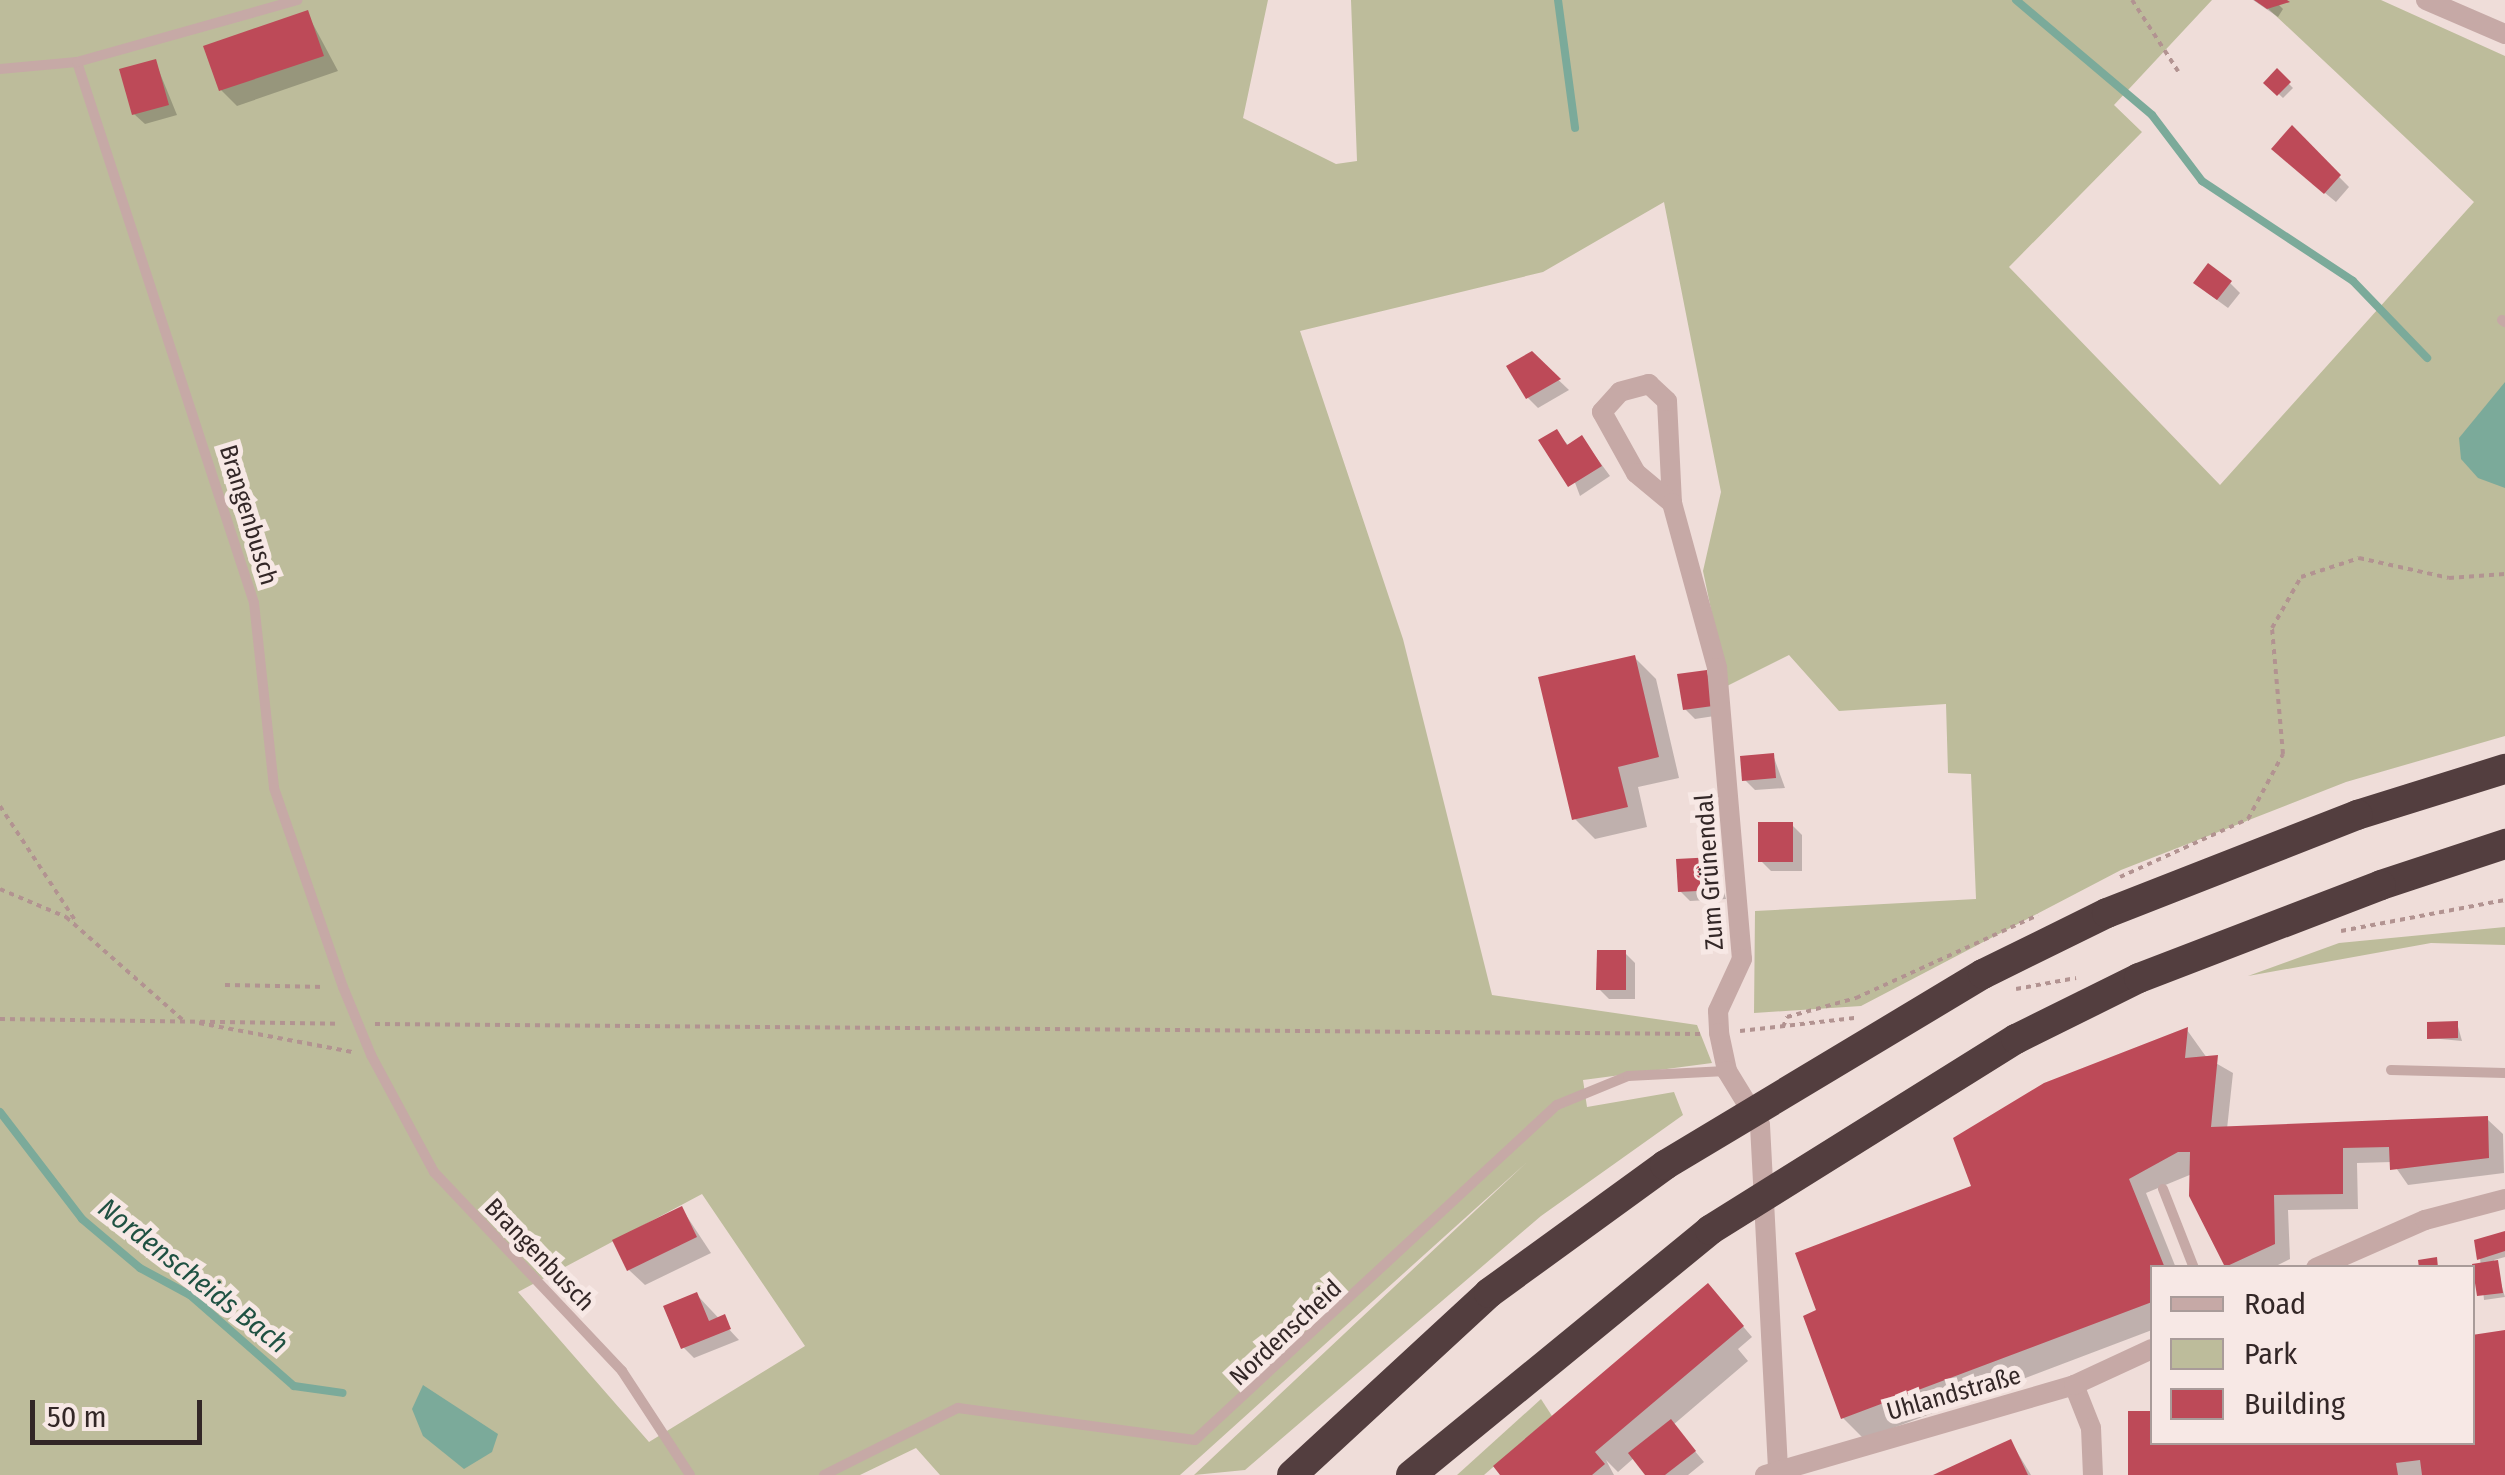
<!DOCTYPE html>
<meta charset="utf-8">
<style>
body{margin:0}
#map{position:relative;width:2505px;height:1475px;overflow:hidden;background:#efddd9;font-family:"Fira Sans Condensed",sans-serif}
div>[style]{position:absolute}
[style*='--x']{left:calc(var(--x)*1px);top:calc(var(--y)*1px);width:calc(var(--w)*1px);rotate:calc(var(--a)*1deg)}
.green>*{inset:0;background:#bdbc9b}
.water>*{inset:0;background:#7baa9a}
.shadow>*{inset:0;background:#0003}
.stream>*{height:8px;margin:-4px;padding:0 4px;transform-origin:4px;border-radius:4px;background:#7baa9a}
.building>*{inset:0;background:#bd4a58}
.path>*{height:4px;margin-top:-2px;transform-origin:0;background:repeating-linear-gradient(90deg,#b29391 0 5px,transparent 0 10px)}
.service>*{height:10px;margin:-5px;padding:0 5px;transform-origin:5px;border-radius:5px;background:#c6a9a6}
.minor>*{height:20px;margin:-10px;padding:0 10px;transform-origin:10px;border-radius:10px;background:#c6a9a6}
.motorway>*{height:30px;margin:-15px;padding:0 15px;transform-origin:15px;border-radius:15px;background:#533e3f}
.service-bridge>*{height:10px;margin:-5px;padding:0 5px;transform-origin:5px;border-radius:5px;background:#c6a9a6}
.motorway-bridge>*{height:30px;margin:-15px;padding:0 15px;transform-origin:15px;border-radius:15px;background:#533e3f}
span{translate:-50% -50%;white-space:nowrap;text-align:center;line-height:1.15;-webkit-text-stroke:10px #f7e8e5;paint-order:stroke}
.street-label{font-size:25px;color:#332727}
.water-label{font-size:28px;color:#1f5142;font-style:italic}
.legend{position:absolute;left:2150px;top:1265px;width:325px;height:180px;box-sizing:border-box;background:#f7e8e5;border:2px solid #a99b99;margin:0;padding:12px 18px;list-style:none;font-size:30px;color:#332727}
.legend li{display:flex;align-items:center;gap:20px;height:50px}
.legend b{width:50px;border:2px solid #a99b99}
.scale{position:absolute;left:30px;top:1400px;width:172px;height:45px;box-sizing:border-box;border:5px solid #332727;border-top:0;padding-left:12px;font-size:30px;line-height:35px;white-space:nowrap;color:#332727;-webkit-text-stroke:8px #f7e8e5;paint-order:stroke}
</style>
<div id="map">
<div class="green">
<div style="clip-path:polygon(evenodd,0 0,1268px 0,1243px 118px,1336px 164px,1357px 161px,1351px 0,2212px 0,2114px 105px,2142px 132px,2009px 267px,2220px 485px,2474px 202px,2259px 0,2381px 0,2505px 56px,2505px 736px,2346px 782px,2121px 870px,1861px 1006px,1754px 1013px,1755px 911px,1976px 899px,1971px 774px,1948px 773px,1946px 704px,1839px 711px,1789px 655px,1727px 686px,1703px 571px,1721px 492px,1664px 202px,1543px 272px,1300px 331px,1403px 639px,1492px 995px,1697px 1025px,1712px 1063px,1583px 1080px,1587px 1107px,1674px 1092px,1683px 1115px,1541px 1216px,1245px 1470px,1194px 1475px,1526px 1163px,1180px 1475px,940px 1475px,916px 1448px,860px 1475px,0 1475px,0 0,702px 1194px,805px 1346px,649px 1442px,518px 1292px,702px 1194px)"></div>
<div style="clip-path:polygon(2505px 927px,2505px 945px,2431px 943px,2248px 976px,2339px 943px)"></div>
<div style="clip-path:polygon(1541px 1399px,1552px 1416px,1484px 1475px,1457px 1475px)"></div>
</div>
<div class="water">
<div style="clip-path:polygon(2505px 382px,2505px 488px,2478px 478px,2461px 459px,2459px 438px)"></div>
<div style="clip-path:polygon(423px 1385px,498px 1434px,492px 1452px,464px 1469px,423px 1436px,412px 1409px)"></div>
</div>
<div class="shadow">
<div style="clip-path:polygon(2253px 0,2274px 0,2283px 9px,2278px 17px)"></div>
<div style="clip-path:polygon(307px 13px,338px 71px,237px 106px,221px 90px)"></div>
<div style="clip-path:polygon(155px 61px,177px 115px,145px 124px,134px 114px)"></div>
<div style="clip-path:polygon(2277px 72px,2293px 88px,2283px 98px,2267px 83px)"></div>
<div style="clip-path:polygon(2292px 129px,2349px 187px,2336px 202px,2284px 159px)"></div>
<div style="clip-path:polygon(2230px 283px,2240px 293px,2228px 308px,2206px 292px)"></div>
<div style="clip-path:polygon(1531px 354px,1569px 390px,1538px 408px,1528px 398px)"></div>
<div style="clip-path:polygon(1556px 432px,1569px 446px,1582px 438px,1610px 476px,1580px 496px)"></div>
<div style="clip-path:polygon(1635px 658px,1656px 679px,1679px 778px,1638px 787px,1647px 827px,1595px 839px,1574px 818px)"></div>
<div style="clip-path:polygon(1706px 672px,1721px 715px,1695px 719px,1685px 709px)"></div>
<div style="clip-path:polygon(1773px 755px,1785px 788px,1755px 790px,1745px 780px)"></div>
<div style="clip-path:polygon(1792px 825px,1802px 835px,1802px 871px,1771px 871px,1761px 861px)"></div>
<div style="clip-path:polygon(1714px 859px,1726px 899px,1690px 901px,1680px 891px)"></div>
<div style="clip-path:polygon(1625px 953px,1635px 963px,1635px 999px,1609px 999px,1599px 989px)"></div>
<div style="clip-path:polygon(2457px 1023px,2462px 1041px,2430px 1038px)"></div>
<div style="clip-path:polygon(2187px 1030px,2207px 1058px,2233px 1073px,2227px 1129px,2487px 1119px,2503px 1134px,2504px 1173px,2408px 1185px,2392px 1162px,2357px 1163px,2358px 1209px,2288px 1210px,2290px 1259px,2272px 1268px,2227px 1266px,2192px 1174px,2146px 1193px,2176px 1268px,2152px 1268px,2152px 1330px,1864px 1439px,1843px 1418px,1819px 1311px)"></div>
<div style="clip-path:polygon(682px 1209px,711px 1253px,645px 1285px,629px 1270px)"></div>
<div style="clip-path:polygon(2505px 1235px,2505px 1257px,2494px 1260px,2505px 1297px,2484px 1300px,2480px 1258px)"></div>
<div style="clip-path:polygon(697px 1295px,739px 1340px,694px 1358px,684px 1348px)"></div>
<div style="clip-path:polygon(1718px 1297px,1752px 1337px,1738px 1349px,1748px 1361px,1673px 1425px,1704px 1462px,1688px 1475px,1649px 1475px,1635px 1457px,1618px 1472px,1606px 1460px,1614px 1475px,1504px 1475px)"></div>
<div style="clip-path:polygon(2505px 1333px,2505px 1475px,2130px 1475px,2131px 1414px,2152px 1413px,2152px 1442px,2472px 1442px)"></div>
<div style="clip-path:polygon(2011px 1442px,2031px 1475px,1939px 1475px)"></div>
</div>
<div class="stream">
<div style="--x:1558;--y:0;--w:129;--a:82.4"></div>
<div style="--x:2016;--y:0;--w:178;--a:40.2"></div>
<div style="--x:2152;--y:115;--w:83;--a:52.9"></div>
<div style="--x:2202;--y:181;--w:181;--a:33.5"></div>
<div style="--x:2353;--y:281;--w:107;--a:46.1"></div>
<div style="--x:0;--y:1112;--w:135;--a:52.5"></div>
<div style="--x:82;--y:1219;--w:76;--a:40.2"></div>
<div style="--x:140;--y:1268;--w:57;--a:28.4"></div>
<div style="--x:190;--y:1295;--w:138;--a:41.2"></div>
<div style="--x:294;--y:1386;--w:49;--a:8.1"></div>
</div>
<div class="building">
<div style="clip-path:polygon(2254px 0,2287px 0,2290px 2px,2267px 9px)"></div>
<div style="clip-path:polygon(308px 10px,324px 56px,219px 91px,203px 46px)"></div>
<div style="clip-path:polygon(156px 59px,169px 105px,132px 115px,119px 69px)"></div>
<div style="clip-path:polygon(2277px 68px,2291px 82px,2277px 96px,2263px 83px)"></div>
<div style="clip-path:polygon(2292px 125px,2341px 175px,2324px 194px,2271px 149px)"></div>
<div style="clip-path:polygon(2208px 263px,2232px 281px,2217px 300px,2193px 283px)"></div>
<div style="clip-path:polygon(1532px 351px,1561px 379px,1526px 399px,1506px 366px)"></div>
<div style="clip-path:polygon(1557px 429px,1567px 445px,1582px 435px,1602px 466px,1568px 487px,1538px 440px)"></div>
<div style="clip-path:polygon(1635px 655px,1659px 757px,1618px 767px,1628px 807px,1572px 820px,1538px 677px)"></div>
<div style="clip-path:polygon(1707px 670px,1713px 706px,1683px 710px,1677px 674px)"></div>
<div style="clip-path:polygon(1774px 753px,1776px 778px,1742px 781px,1740px 756px)"></div>
<div style="clip-path:polygon(1758px 822px,1793px 822px,1793px 862px,1758px 862px)"></div>
<div style="clip-path:polygon(1715px 857px,1717px 890px,1678px 892px,1676px 859px)"></div>
<div style="clip-path:polygon(1597px 950px,1626px 950px,1626px 990px,1596px 990px)"></div>
<div style="clip-path:polygon(2458px 1021px,2458px 1038px,2427px 1039px,2427px 1022px)"></div>
<div style="clip-path:polygon(2188px 1027px,2185px 1058px,2218px 1055px,2211px 1127px,2488px 1116px,2489px 1158px,2390px 1170px,2389px 1147px,2343px 1148px,2343px 1194px,2274px 1195px,2275px 1244px,2225px 1267px,2189px 1196px,2190px 1152px,2178px 1152px,2129px 1179px,2165px 1268px,2152px 1268px,2152px 1302px,1841px 1419px,1803px 1316px,1816px 1310px,1795px 1253px,1971px 1186px,1953px 1138px,2044px 1083px)"></div>
<div style="clip-path:polygon(682px 1206px,697px 1237px,627px 1271px,612px 1240px)"></div>
<div style="clip-path:polygon(2505px 1231px,2505px 1251px,2477px 1260px,2474px 1240px)"></div>
<div style="clip-path:polygon(2437px 1257px,2438px 1268px,2419px 1268px,2418px 1260px)"></div>
<div style="clip-path:polygon(2498px 1260px,2503px 1293px,2477px 1296px,2472px 1264px)"></div>
<div style="clip-path:polygon(1708px 1283px,1744px 1326px,1595px 1452px,1605px 1464px,1592px 1475px,1500px 1475px,1493px 1466px)"></div>
<div style="clip-path:polygon(697px 1292px,709px 1321px,725px 1314px,731px 1329px,681px 1349px,663px 1306px)"></div>
<div style="clip-path:polygon(2505px 1330px,2505px 1475px,2422px 1475px,2420px 1460px,2396px 1463px,2398px 1475px,2128px 1475px,2128px 1411px,2152px 1411px,2152px 1442px,2472px 1442px,2472px 1335px)"></div>
<div style="clip-path:polygon(1671px 1419px,1696px 1451px,1665px 1475px,1645px 1475px,1628px 1453px)"></div>
<div style="clip-path:polygon(2011px 1439px,2028px 1475px,1933px 1475px,1989px 1449px)"></div>
</div>
<div class="path">
<div style="--x:2132;--y:0;--w:85;--a:57.1"></div>
<div style="--x:0;--y:806;--w:140;--a:56.7"></div>
<div style="--x:2120;--y:877;--w:141;--a:-24.4"></div>
<div style="--x:2248;--y:819;--w:74;--a:-61.7"></div>
<div style="--x:2283;--y:754;--w:126;--a:-95"></div>
<div style="--x:2272;--y:628;--w:59;--a:-60.4"></div>
<div style="--x:2301;--y:577;--w:61;--a:-18.1"></div>
<div style="--x:2359;--y:558;--w:92;--a:12.5"></div>
<div style="--x:2449;--y:578;--w:56;--a:-4.1"></div>
<div style="--x:0;--y:889;--w:72;--a:23"></div>
<div style="--x:66;--y:917;--w:157;--a:41.4"></div>
<div style="--x:2341;--y:931;--w:167;--a:-10.7"></div>
<div style="--x:225;--y:985;--w:100;--a:1.1"></div>
<div style="--x:2016;--y:989;--w:61;--a:-10.4"></div>
<div style="--x:0;--y:1019;--w:340;--a:0.8"></div>
<div style="--x:199;--y:1023;--w:156;--a:10.7"></div>
<div style="--x:375;--y:1024;--w:1325;--a:0.43"></div>
<div style="--x:1783;--y:1027;--w:11;--a:-68"></div>
<div style="--x:1787;--y:1017;--w:72;--a:-15.4"></div>
<div style="--x:1856;--y:998;--w:200;--a:-24.5"></div>
<div style="--x:1740;--y:1031;--w:115;--a:-6.5"></div>
</div>
<div class="service">
<div style="--x:77;--y:62;--w:569;--a:71.88"></div>
<div style="--x:254;--y:603;--w:186;--a:83.8"></div>
<div style="--x:274;--y:788;--w:211;--a:70.9"></div>
<div style="--x:0;--y:69;--w:77;--a:-5.2"></div>
<div style="--x:77;--y:62;--w:229;--a:-15.7"></div>
<div style="--x:2502;--y:320;--w:4;--a:34"></div>
<div style="--x:371;--y:1055;--w:133;--a:61.7"></div>
<div style="--x:434;--y:1172;--w:274;--a:46.6"></div>
<div style="--x:622;--y:1371;--w:124;--a:56.8"></div>
<div style="--x:2391;--y:1070;--w:114;--a:1.5"></div>
<div style="--x:2163;--y:1189;--w:85;--a:68.6"></div>
<div style="--x:824;--y:1475;--w:150;--a:-26.6"></div>
<div style="--x:958;--y:1408;--w:239;--a:7.7"></div>
<div style="--x:1195;--y:1440;--w:493;--a:-42.8"></div>
<div style="--x:1557;--y:1105;--w:77;--a:-22.2"></div>
<div style="--x:1628;--y:1076;--w:98;--a:-2.9"></div>
</div>
<div class="minor">
<div style="--x:2426;--y:0;--w:86;--a:23.3"></div>
<div style="--x:1672;--y:503;--w:102;--a:-92.8"></div>
<div style="--x:1667;--y:401;--w:25;--a:-137"></div>
<div style="--x:1649;--y:384;--w:30;--a:165"></div>
<div style="--x:1620;--y:392;--w:27;--a:132"></div>
<div style="--x:1602;--y:412;--w:70;--a:60.9"></div>
<div style="--x:1636;--y:473;--w:47;--a:39.8"></div>
<div style="--x:1672;--y:503;--w:171;--a:74.7"></div>
<div style="--x:1717;--y:668;--w:292;--a:85.1"></div>
<div style="--x:1742;--y:959;--w:57;--a:114.8"></div>
<div style="--x:1718;--y:1011;--w:22;--a:87"></div>
<div style="--x:1719;--y:1033;--w:39;--a:78"></div>
<div style="--x:1727;--y:1071;--w:63;--a:58.6"></div>
<div style="--x:1760;--y:1125;--w:344;--a:87"></div>
<div style="--x:2316;--y:1268;--w:119;--a:-23.8"></div>
<div style="--x:2425;--y:1220;--w:83;--a:-14.7"></div>
<div style="--x:2074;--y:1385;--w:46;--a:68.4"></div>
<div style="--x:2091;--y:1428;--w:47;--a:87.6"></div>
<div style="--x:1765;--y:1475;--w:322;--a:-16.2"></div>
<div style="--x:2074;--y:1385;--w:86;--a:-24.8"></div>
</div>
<div class="motorway">
<div style="--x:2357;--y:815;--w:155;--a:-17.3"></div>
<div style="--x:2381;--y:885;--w:131;--a:-18.3"></div>
<div style="--x:1292;--y:1475;--w:268;--a:-42.7"></div>
<div style="--x:1489;--y:1293;--w:218;--a:-36"></div>
<div style="--x:1411;--y:1475;--w:387;--a:-39.3"></div>
</div>
<div class="service-bridge">
<div style="--x:343;--y:987;--w:74;--a:67.6"></div>
</div>
<div class="motorway-bridge">
<div style="--x:1665;--y:1165;--w:371;--a:-31"></div>
<div style="--x:1983;--y:974;--w:138;--a:-26.2"></div>
<div style="--x:2107;--y:913;--w:269;--a:-21.4"></div>
<div style="--x:1710;--y:1230;--w:361;--a:-32"></div>
<div style="--x:2016;--y:1039;--w:137;--a:-26.4"></div>
<div style="--x:2139;--y:978;--w:259;--a:-21"></div>
</div>
<div class="street-label">
<span style="left:248px;top:515px;rotate:73deg">Brangenbusch</span>
<span style="left:1710px;top:872px;rotate:-94deg">Zum Grünendal</span>
<span style="left:539px;top:1255px;rotate:46deg">Brangenbusch</span>
<span style="left:1286px;top:1333px;rotate:-43deg">Nordenscheid</span>
<span style="left:1954px;top:1394px;rotate:-16deg">Uhlandstraße</span>
</div>
<div class="water-label">
<span style="left:193px;top:1276px;rotate:38deg">Nordenscheids Bach</span>
</div>
<ul class="legend">
<li><b style="height:12px;background:#c6a9a6"></b>Road</li>
<li><b style="height:28px;background:#bdbc9b"></b>Park</li>
<li><b style="height:28px;background:#bd4a58"></b>Building</li>
</ul>
<div class="scale">50 m</div>
</div>
